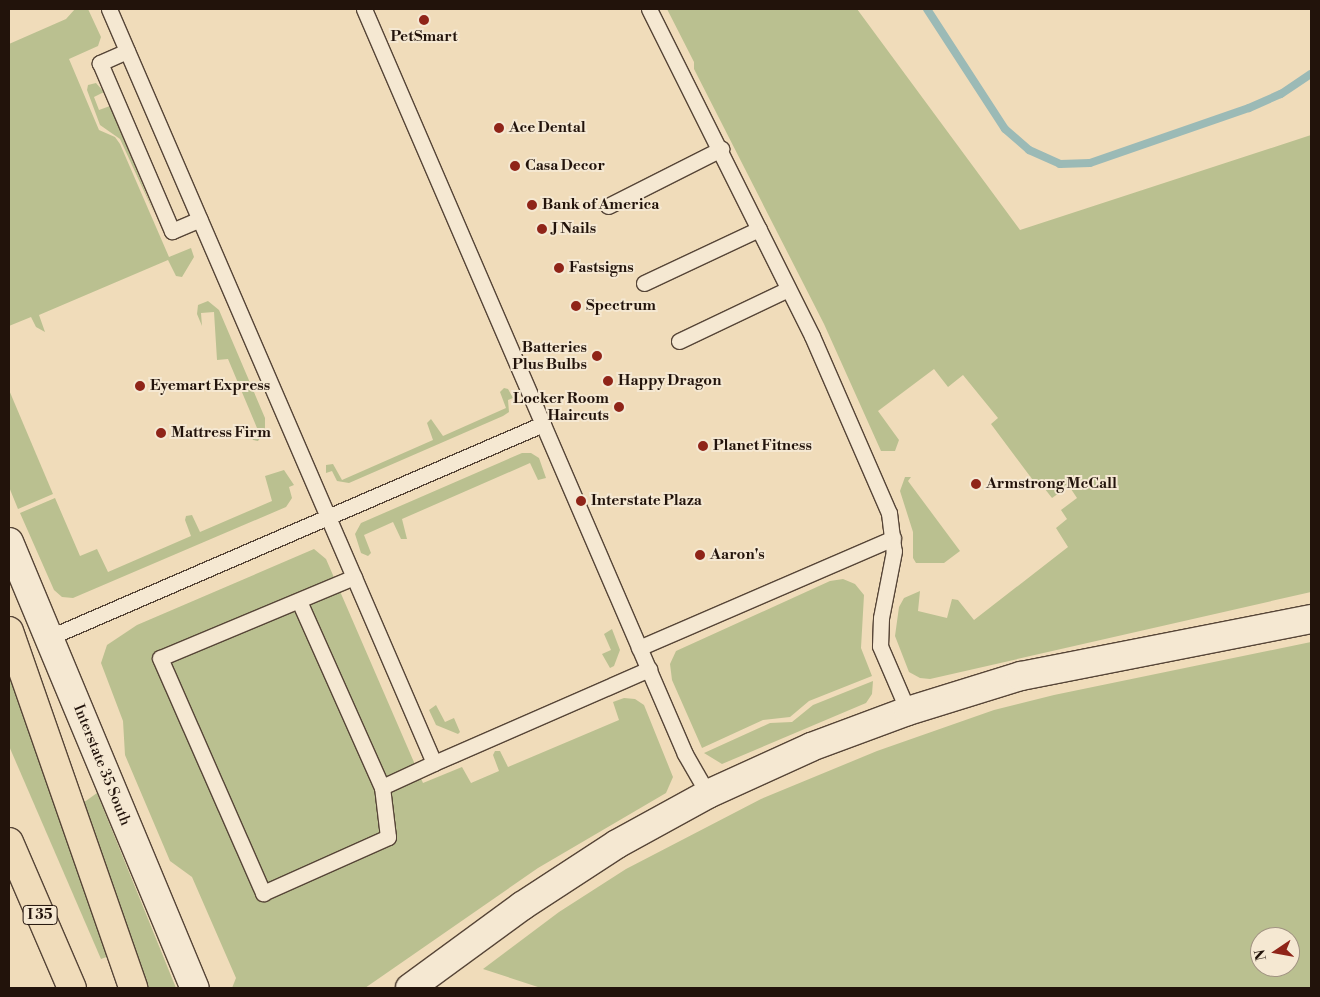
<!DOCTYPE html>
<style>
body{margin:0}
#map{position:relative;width:1320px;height:997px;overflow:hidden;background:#f0dcba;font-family:"Libre Bodoni",serif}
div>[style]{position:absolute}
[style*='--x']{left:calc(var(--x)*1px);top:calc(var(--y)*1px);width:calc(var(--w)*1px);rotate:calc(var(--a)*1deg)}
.green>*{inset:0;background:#bac090}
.stream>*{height:8px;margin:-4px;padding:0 4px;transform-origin:4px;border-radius:4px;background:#9bbab6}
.roads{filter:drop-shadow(1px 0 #564537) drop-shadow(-1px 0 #564537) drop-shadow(0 1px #564537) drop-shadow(0 -1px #564537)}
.lane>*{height:15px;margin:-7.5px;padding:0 7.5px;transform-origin:7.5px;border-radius:7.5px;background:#f5e8d2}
.secondary>*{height:28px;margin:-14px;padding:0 14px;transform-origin:14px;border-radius:14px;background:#f5e8d2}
.highway>*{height:28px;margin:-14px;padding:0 14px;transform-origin:14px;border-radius:14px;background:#f0dcba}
.dots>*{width:14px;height:14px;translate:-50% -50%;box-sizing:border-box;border:2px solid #f5e8d2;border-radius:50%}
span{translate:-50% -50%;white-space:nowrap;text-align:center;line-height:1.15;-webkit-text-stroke:4px #f5e8d2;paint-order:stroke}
.shield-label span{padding:1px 4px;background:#f5e8d2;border:1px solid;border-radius:4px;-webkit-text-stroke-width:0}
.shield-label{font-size:14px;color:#22130b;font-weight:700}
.poi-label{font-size:15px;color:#22130b;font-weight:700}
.left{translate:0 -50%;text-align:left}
.right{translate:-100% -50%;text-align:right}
.street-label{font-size:15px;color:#22130b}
.frame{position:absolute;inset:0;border:10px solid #22130b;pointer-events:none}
.north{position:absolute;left:1250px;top:927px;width:50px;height:50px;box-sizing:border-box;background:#f5e8d2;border:1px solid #a19382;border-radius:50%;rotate:258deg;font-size:14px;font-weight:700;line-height:20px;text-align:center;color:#22130b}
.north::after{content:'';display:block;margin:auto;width:18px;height:22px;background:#8f2418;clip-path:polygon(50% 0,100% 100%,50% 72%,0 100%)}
</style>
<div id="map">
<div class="green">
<div style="clip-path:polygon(75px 9px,88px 9px,101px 37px,98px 46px,69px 59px,99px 130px,115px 137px,120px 144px,169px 257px,191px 248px,194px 257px,182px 277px,176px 276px,168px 260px,39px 315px,45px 332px,36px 327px,31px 317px,9px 326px,9px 44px,66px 19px)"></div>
<div style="clip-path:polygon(667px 9px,857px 9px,1020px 230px,1311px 135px,1311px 592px,930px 679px,920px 678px,909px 672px,895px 636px,899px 607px,904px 598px,920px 591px,918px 611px,947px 618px,952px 599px,958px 600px,974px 620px,1068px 547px,1056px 528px,1067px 519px,1061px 510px,1077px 498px,1069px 486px,1052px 498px,1041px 484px,1038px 487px,991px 424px,998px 418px,963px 375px,948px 387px,934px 369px,878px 411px,899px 440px,895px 451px,881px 451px,824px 324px,694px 69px,694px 62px)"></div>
<div style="clip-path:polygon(96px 83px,104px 92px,94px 97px,99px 110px,110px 106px,155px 215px,120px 139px,100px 125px,87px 90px,88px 85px)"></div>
<div style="clip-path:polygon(208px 301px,219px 310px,265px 418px,265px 430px,258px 441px,253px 440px,250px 433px,257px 428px,228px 359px,217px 360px,214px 312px,201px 313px,202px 326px,197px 314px,198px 305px)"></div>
<div style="clip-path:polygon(504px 388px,508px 389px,513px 398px,508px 400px,509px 412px,503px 416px,349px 483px,337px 481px,332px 471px,326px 473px,326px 465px,333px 464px,342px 480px,433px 440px,427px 423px,431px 419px,443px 436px,506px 408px,500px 392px)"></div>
<div style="clip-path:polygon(9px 390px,53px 494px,18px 509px,9px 487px)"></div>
<div style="clip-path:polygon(522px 453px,531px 453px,539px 458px,546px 478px,538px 480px,530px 463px,402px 519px,407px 539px,401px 539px,393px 522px,364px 535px,371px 553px,368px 556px,361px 553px,355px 534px,361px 523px)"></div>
<div style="clip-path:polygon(284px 470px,294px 485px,289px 487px,292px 498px,286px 507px,73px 598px,62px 597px,54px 590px,20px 513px,55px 498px,80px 556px,97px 549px,108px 572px,191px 536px,185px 520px,186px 516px,192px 515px,200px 532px,272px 501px,265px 476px)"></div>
<div style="clip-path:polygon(905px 477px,911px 477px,908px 481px,960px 551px,944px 563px,916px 563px,913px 558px,913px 532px,900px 491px)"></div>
<div style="clip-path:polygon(314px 549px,326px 559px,423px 783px,462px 767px,471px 783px,499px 771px,493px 755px,495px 751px,500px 751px,508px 767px,619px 720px,613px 702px,624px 698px,635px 699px,644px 705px,673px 777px,666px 793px,538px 868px,365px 988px,232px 988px,236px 978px,192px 877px,170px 861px,125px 755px,123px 721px,101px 663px,107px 645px,137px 625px)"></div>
<div style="clip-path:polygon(843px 579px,855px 584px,864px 595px,861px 648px,872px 676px,809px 701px,790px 717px,763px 720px,702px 748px,672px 680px,670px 664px,676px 651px,830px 581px)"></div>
<div style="clip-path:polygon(612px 629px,620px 650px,614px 666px,610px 668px,602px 654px,611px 650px,604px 634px)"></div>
<div style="clip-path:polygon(evenodd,1311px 642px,1311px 988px,541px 988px,483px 969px,559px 912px,626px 869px,761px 799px,877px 751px,994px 710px,1054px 695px,1311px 642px,1260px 937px,1290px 937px,1290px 967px,1260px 967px,1260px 937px)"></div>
<div style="clip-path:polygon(9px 665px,112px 955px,101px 959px,9px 746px)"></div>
<div style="clip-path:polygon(873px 681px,872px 694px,866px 703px,722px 764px,704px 753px,770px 723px,792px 722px,813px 705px)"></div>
<div style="clip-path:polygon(436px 705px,445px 722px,454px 718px,460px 732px,458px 734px,436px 725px,429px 710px)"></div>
<div style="clip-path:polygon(97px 793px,176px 988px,148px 988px,83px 803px)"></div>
</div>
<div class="stream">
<div style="--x:927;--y:9;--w:143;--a:57"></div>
<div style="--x:1005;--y:129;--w:32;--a:41"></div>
<div style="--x:1029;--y:150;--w:34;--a:24"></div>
<div style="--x:1060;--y:164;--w:30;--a:-2"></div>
<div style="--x:1090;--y:163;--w:168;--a:-19.1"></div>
<div style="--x:1249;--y:108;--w:35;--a:-24"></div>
<div style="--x:1281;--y:94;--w:36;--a:-34"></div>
</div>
<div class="roads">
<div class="lane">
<div style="--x:109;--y:9;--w:821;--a:66.68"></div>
<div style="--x:434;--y:763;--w:235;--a:-23.6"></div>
<div style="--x:364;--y:9;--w:811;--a:66.69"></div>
<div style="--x:685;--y:754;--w:46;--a:60.1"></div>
<div style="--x:649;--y:9;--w:365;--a:63.5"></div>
<div style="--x:812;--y:336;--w:193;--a:66.5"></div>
<div style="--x:889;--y:513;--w:38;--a:83"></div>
<div style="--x:894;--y:551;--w:68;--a:101"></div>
<div style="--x:881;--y:618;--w:28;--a:92"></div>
<div style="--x:880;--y:646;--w:71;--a:66.7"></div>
<div style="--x:127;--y:51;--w:30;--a:156"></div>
<div style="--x:100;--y:63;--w:183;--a:66.8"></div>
<div style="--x:172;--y:231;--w:30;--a:-23"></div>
<div style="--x:608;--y:206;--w:127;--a:-26.8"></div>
<div style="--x:644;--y:283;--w:127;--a:-25.2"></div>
<div style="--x:679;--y:341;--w:121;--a:-25.5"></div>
<div style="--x:354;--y:577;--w:210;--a:157.3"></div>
<div style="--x:160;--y:658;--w:257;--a:66.3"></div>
<div style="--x:263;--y:893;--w:137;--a:-24.1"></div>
<div style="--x:388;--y:837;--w:50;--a:-96.8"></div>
<div style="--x:382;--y:787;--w:57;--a:-24.8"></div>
<div style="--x:299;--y:601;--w:204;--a:66"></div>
<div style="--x:50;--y:637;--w:537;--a:-23.37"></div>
<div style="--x:639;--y:648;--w:277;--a:-23.4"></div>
</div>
<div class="secondary">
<div style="--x:9;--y:542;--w:483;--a:67.4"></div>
<div style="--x:410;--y:988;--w:139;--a:-36.2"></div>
<div style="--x:522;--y:906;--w:113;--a:-33.1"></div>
<div style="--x:617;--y:844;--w:104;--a:-28.8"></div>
<div style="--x:708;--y:794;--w:113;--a:-24.5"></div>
<div style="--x:811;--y:747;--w:103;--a:-20.4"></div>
<div style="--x:908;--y:711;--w:118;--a:-17.2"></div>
<div style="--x:1021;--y:676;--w:296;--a:-11.1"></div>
</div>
<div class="highway">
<div style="--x:9;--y:631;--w:378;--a:70.8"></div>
<div style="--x:9;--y:842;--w:159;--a:66.7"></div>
</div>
</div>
<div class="dots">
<div style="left:424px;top:20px;background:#8f2418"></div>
<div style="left:499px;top:128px;background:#8f2418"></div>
<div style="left:515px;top:166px;background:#8f2418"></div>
<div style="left:532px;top:205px;background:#8f2418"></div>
<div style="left:542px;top:229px;background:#8f2418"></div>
<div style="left:559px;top:268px;background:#8f2418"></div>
<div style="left:576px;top:306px;background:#8f2418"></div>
<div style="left:597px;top:356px;background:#8f2418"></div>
<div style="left:608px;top:381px;background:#8f2418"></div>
<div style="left:140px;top:386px;background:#8f2418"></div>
<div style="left:619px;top:407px;background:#8f2418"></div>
<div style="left:161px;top:433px;background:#8f2418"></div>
<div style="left:703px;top:446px;background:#8f2418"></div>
<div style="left:976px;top:484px;background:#8f2418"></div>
<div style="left:581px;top:501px;background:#8f2418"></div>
<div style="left:700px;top:555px;background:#8f2418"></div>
</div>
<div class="shield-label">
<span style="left:40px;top:915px">I 35</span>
</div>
<div class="poi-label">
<span style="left:424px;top:37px">PetSmart</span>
<span class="left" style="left:509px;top:128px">Ace Dental</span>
<span class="left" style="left:525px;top:166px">Casa Decor</span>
<span class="left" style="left:542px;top:205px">Bank of America</span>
<span class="left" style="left:552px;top:229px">J Nails</span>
<span class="left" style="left:569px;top:268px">Fastsigns</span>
<span class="left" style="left:586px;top:306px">Spectrum</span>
<span class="right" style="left:587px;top:356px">Batteries<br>Plus Bulbs</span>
<span class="left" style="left:618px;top:381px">Happy Dragon</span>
<span class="left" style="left:150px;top:386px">Eyemart Express</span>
<span class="right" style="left:609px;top:407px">Locker Room<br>Haircuts</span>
<span class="left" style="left:171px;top:433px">Mattress Firm</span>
<span class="left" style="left:713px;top:446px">Planet Fitness</span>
<span class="left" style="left:986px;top:484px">Armstrong McCall</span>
<span class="left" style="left:591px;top:501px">Interstate Plaza</span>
<span class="left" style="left:710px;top:555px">Aaron's</span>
</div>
<div class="street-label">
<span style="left:102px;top:765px;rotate:68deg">Interstate 35 South</span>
</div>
<div class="frame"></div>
<div class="north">N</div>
</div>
